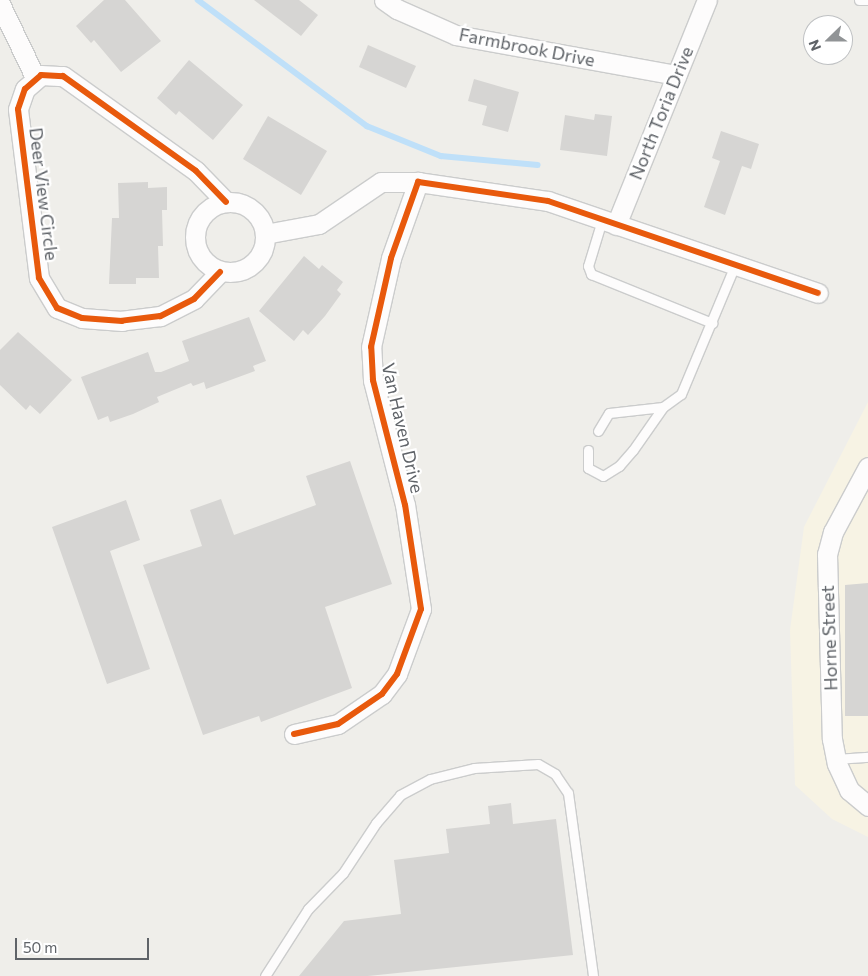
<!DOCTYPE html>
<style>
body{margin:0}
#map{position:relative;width:868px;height:976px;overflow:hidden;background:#efeeea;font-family:Commissioner,sans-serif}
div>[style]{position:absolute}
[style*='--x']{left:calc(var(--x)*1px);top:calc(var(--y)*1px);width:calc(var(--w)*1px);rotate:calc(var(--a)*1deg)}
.commercial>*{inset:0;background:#f7f3e4}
.stream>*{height:5.5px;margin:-2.75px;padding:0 2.75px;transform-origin:2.75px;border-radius:2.75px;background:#bfe0f9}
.building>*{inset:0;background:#d6d5d3}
.roads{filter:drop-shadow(1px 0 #cbcccc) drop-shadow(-1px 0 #cbcccc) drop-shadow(0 1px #cbcccc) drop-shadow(0 -1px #cbcccc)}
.lane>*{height:9px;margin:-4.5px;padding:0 4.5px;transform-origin:4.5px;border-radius:4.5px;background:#fdfcfc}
.street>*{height:19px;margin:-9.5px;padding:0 9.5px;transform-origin:9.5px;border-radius:9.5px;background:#fdfcfc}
.street>.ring{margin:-9.5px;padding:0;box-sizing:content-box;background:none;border:19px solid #fdfcfc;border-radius:50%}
.cycleway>*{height:6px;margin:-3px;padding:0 3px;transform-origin:3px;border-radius:3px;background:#e8590c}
span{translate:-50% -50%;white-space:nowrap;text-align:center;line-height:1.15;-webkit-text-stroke:4.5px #fff;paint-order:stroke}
.street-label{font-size:18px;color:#5f6368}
.north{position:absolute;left:803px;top:15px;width:50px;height:50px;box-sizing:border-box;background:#fff;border:1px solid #bfc1c3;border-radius:50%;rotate:248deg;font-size:14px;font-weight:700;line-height:20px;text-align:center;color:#5f6368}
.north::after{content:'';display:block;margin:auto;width:18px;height:22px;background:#919496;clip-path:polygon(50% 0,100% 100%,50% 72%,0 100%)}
.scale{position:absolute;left:15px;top:938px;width:134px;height:22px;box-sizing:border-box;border:2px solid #5f6368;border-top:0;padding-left:6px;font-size:15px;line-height:18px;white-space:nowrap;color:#5f6368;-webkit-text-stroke:4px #fff;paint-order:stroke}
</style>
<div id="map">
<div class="commercial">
<div style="clip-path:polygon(868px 402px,868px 837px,832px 819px,795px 785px,790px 630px,804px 527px)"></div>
</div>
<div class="stream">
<div style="--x:198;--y:0;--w:211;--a:36.7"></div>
<div style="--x:367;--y:126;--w:80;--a:22.1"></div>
<div style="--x:441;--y:156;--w:97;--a:5.3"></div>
</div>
<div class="building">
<div style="clip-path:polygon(104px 0,125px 0,161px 41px,121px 72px,94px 40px,91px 43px,76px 26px)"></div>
<div style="clip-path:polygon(254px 0,299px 0,318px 15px,301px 36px)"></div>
<div style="clip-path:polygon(368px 45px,416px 66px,406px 88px,359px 67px)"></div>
<div style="clip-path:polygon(189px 60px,243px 105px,213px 140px,179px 111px,176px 115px,157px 98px)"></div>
<div style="clip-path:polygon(474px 79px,519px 92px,508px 132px,482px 125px,487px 106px,468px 101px)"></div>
<div style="clip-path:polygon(595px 114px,612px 116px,607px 156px,560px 150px,565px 115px,594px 120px)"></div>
<div style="clip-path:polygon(268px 116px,327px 151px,301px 195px,243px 159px)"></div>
<div style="clip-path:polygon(721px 131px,759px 144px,751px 169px,742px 166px,725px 215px,704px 207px,720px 161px,712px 158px)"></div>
<div style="clip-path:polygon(148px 182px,148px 188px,167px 187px,167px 210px,162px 210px,163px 246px,158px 246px,159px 278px,136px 278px,136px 284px,109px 284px,112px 218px,119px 218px,118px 183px)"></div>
<div style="clip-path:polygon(304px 256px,319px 269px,322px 265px,343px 282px,337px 290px,341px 294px,325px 316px,308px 335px,303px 330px,294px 341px,259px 311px)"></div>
<div style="clip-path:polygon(249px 317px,266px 361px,253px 366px,255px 371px,206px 389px,204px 382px,193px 386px,191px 383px,157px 397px,159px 402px,133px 414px,110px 422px,108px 416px,98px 420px,81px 377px,148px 352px,155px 372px,161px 372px,189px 361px,182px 341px)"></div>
<div style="clip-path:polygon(18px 332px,72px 380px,40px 414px,30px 405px,26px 410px,0 385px,0 350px)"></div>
<div style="clip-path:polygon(350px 461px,392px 584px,325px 607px,352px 688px,261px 722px,259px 716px,203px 735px,143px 565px,202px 546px,190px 510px,221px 499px,234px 535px,316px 505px,306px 476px)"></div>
<div style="clip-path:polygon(126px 500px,140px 540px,110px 551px,150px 669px,107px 684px,52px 527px)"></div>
<div style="clip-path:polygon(868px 583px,868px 716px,845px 716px,845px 585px)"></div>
<div style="clip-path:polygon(511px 803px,513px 824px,556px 819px,573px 955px,368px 976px,299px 976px,344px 921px,401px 914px,394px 860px,449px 853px,446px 829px,490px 824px,488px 806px)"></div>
</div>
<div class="roads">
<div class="lane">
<div style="--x:859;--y:0;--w:9;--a:0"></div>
<div style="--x:602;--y:220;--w:48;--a:106.9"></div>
<div style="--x:588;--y:266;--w:9;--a:69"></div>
<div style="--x:591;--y:274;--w:131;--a:22"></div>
<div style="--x:598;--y:431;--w:21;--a:-59"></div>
<div style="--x:609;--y:413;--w:54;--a:-6.3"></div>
<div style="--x:663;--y:407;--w:22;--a:-36"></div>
<div style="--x:681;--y:394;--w:140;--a:-67.3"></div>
<div style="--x:588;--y:450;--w:18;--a:90"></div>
<div style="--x:588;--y:468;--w:17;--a:28"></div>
<div style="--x:603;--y:476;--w:19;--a:-32"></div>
<div style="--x:619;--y:466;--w:21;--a:-49"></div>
<div style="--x:633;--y:450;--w:52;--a:-55.1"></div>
<div style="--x:836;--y:759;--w:32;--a:-4"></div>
<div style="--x:265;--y:976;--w:80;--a:-57.3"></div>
<div style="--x:308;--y:909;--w:50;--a:-45.8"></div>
<div style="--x:343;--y:873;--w:60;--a:-56.6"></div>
<div style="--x:376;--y:823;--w:37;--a:-49"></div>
<div style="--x:400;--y:795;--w:34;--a:-28"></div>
<div style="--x:430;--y:779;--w:45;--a:-14"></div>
<div style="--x:474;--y:768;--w:64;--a:-3.6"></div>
<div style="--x:538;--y:764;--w:20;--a:30"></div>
<div style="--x:555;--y:774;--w:23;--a:56"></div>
<div style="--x:568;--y:793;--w:185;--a:82.2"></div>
</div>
<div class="street">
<div style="--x:384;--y:0;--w:16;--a:35"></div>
<div style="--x:397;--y:9;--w:64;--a:23.8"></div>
<div style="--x:456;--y:35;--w:224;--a:10.3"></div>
<div style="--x:0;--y:4;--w:83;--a:64.4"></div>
<div class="ring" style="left:195px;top:202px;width:51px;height:51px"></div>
<div style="--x:616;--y:225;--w:243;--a:-68"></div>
<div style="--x:265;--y:234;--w:55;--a:-10.5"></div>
<div style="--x:319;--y:224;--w:75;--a:-34.1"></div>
<div style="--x:381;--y:182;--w:37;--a:0"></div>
<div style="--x:220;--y:272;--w:37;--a:134"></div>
<div style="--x:194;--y:299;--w:38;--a:153"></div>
<div style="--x:160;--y:316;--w:38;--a:173"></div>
<div style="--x:122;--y:321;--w:40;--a:-175.7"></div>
<div style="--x:82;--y:318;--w:27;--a:-158"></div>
<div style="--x:57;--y:308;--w:35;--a:-121"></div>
<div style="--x:39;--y:278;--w:170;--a:-97.1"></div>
<div style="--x:18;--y:109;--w:21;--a:-71"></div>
<div style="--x:25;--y:89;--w:21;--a:-41"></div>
<div style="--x:41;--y:75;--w:22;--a:3"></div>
<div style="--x:63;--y:76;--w:163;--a:35.5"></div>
<div style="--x:196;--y:171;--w:43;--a:45.9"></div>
<div style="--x:868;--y:467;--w:74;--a:118.3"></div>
<div style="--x:833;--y:532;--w:23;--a:105"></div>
<div style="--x:827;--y:554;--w:185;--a:88.5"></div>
<div style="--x:832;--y:739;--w:25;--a:79"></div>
<div style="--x:837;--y:764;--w:29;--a:65"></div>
<div style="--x:849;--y:790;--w:25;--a:40"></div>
<div style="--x:294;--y:734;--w:45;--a:-12.8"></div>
<div style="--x:338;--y:724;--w:53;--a:-34.3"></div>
<div style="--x:382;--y:694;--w:25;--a:-53"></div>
<div style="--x:397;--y:674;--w:69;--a:-69.7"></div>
<div style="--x:421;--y:609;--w:105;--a:-98.7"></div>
<div style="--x:405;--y:505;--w:129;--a:-104.4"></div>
<div style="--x:373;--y:380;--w:33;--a:-93"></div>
<div style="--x:371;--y:347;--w:91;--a:-77.3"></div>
<div style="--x:391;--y:258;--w:81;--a:-70.4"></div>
<div style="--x:418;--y:182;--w:131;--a:8.3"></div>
<div style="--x:548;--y:201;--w:285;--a:18.8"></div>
</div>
</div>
<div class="cycleway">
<div style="--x:220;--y:272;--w:37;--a:134"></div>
<div style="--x:194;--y:299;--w:38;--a:153"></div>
<div style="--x:160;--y:316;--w:38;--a:173"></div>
<div style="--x:122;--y:321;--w:40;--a:-175.7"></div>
<div style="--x:82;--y:318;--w:27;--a:-158"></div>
<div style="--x:57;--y:308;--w:35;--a:-121"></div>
<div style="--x:39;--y:278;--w:170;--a:-97.1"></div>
<div style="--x:18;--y:109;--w:21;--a:-71"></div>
<div style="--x:25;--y:89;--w:21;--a:-41"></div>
<div style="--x:41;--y:75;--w:22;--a:3"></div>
<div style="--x:63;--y:76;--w:163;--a:35.5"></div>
<div style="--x:196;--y:171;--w:43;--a:45.9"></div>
<div style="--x:294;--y:734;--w:45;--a:-12.8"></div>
<div style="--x:338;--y:724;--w:53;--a:-34.3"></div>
<div style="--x:382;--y:694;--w:25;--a:-53"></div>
<div style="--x:397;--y:674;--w:69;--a:-69.7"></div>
<div style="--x:421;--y:609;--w:105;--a:-98.7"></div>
<div style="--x:405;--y:505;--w:129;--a:-104.4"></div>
<div style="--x:373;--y:380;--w:33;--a:-93"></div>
<div style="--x:371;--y:347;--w:91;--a:-77.3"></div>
<div style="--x:391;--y:258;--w:81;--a:-70.4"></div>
<div style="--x:418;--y:182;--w:131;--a:8.3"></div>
<div style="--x:548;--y:201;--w:285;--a:18.8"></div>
</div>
<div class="street-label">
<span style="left:527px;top:47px;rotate:11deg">Farmbrook Drive</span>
<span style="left:661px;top:113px;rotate:-68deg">North Toria Drive</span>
<span style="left:44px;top:194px;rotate:83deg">Deer View Circle</span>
<span style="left:403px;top:428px;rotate:77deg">Van Haven Drive</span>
<span style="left:829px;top:638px;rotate:-92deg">Horne Street</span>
</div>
<div class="north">N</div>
<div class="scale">50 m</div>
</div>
